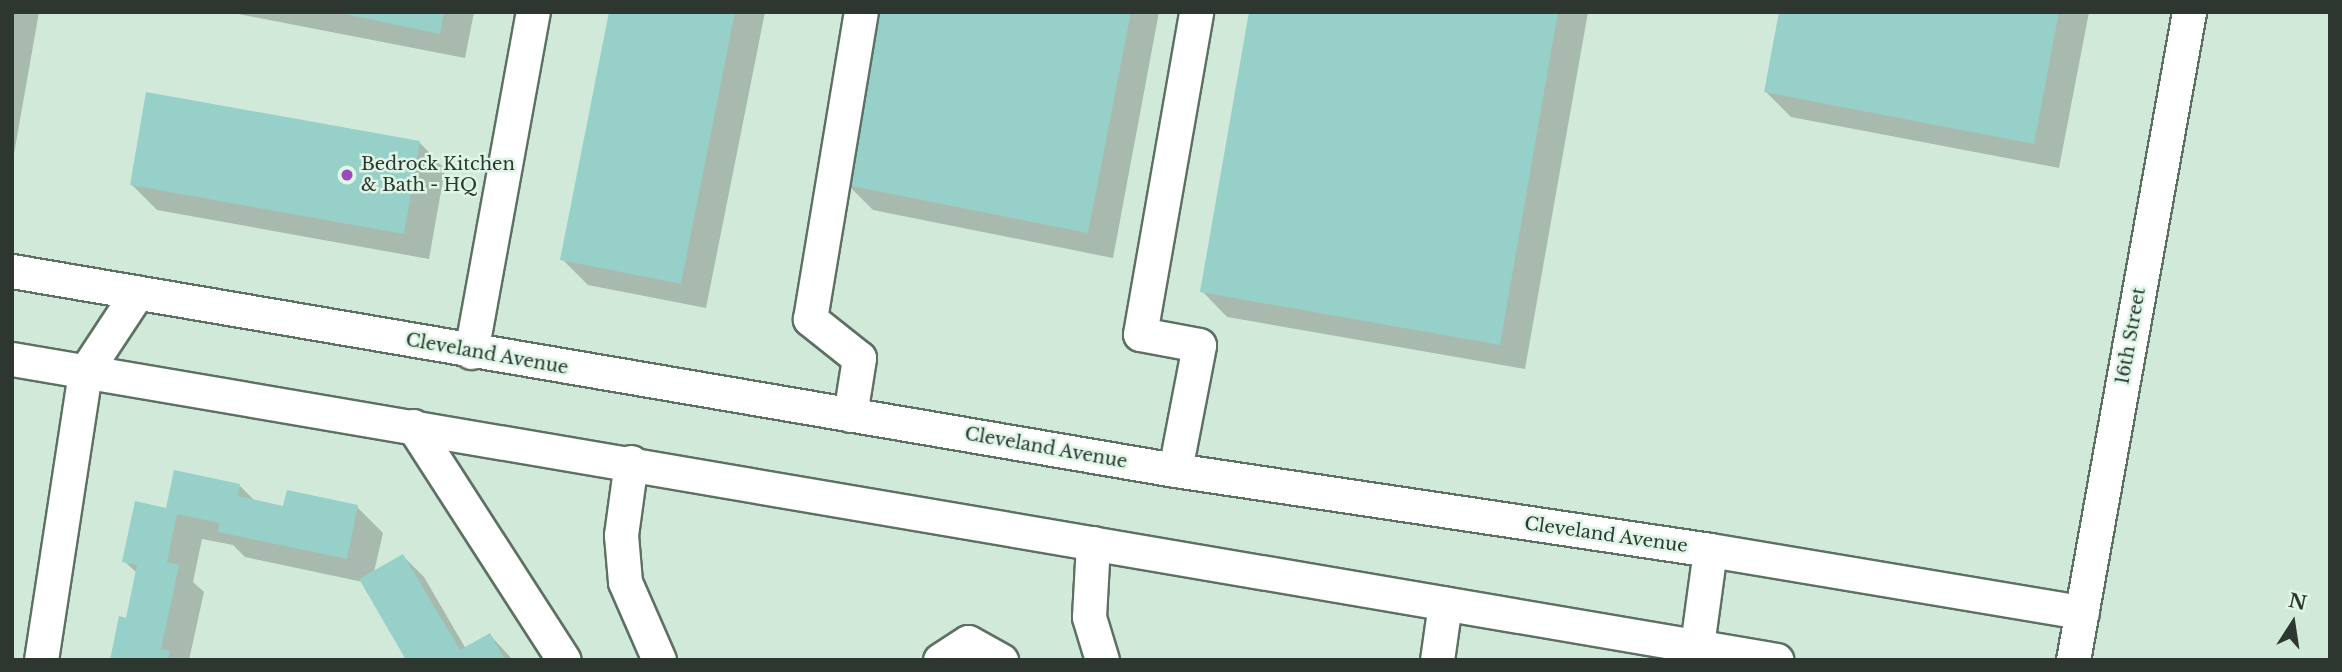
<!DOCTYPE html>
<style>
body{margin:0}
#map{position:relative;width:2342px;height:672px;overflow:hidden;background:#d1e9d9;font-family:"Libre Baskerville",serif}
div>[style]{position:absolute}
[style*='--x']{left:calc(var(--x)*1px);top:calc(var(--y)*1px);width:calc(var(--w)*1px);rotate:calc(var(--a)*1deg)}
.shadow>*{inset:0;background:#0003}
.building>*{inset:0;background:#97cfc9}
.roads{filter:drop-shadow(2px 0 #5c7163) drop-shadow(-2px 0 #5c7163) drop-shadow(0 2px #5c7163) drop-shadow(0 -2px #5c7163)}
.minor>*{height:33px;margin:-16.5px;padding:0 16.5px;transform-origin:16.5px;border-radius:16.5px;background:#fff}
.dots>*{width:19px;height:19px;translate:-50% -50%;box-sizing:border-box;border:4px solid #def6e6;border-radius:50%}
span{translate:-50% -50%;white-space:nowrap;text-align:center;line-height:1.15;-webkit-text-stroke:5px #def6e6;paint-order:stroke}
.poi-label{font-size:18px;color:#2d362f}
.left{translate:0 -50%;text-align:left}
.street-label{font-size:18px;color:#2d362f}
.frame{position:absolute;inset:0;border:14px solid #2d362f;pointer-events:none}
.north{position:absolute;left:2258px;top:588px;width:70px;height:70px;-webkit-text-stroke:5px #def6e6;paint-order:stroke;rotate:12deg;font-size:19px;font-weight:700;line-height:28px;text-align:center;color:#2d362f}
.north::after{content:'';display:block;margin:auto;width:24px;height:32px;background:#2d362f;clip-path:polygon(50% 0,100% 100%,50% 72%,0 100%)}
</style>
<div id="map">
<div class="shadow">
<div style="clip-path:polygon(12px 12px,39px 12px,12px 165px)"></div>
<div style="clip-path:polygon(228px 12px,474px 12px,465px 58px)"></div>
<div style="clip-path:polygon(611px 12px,765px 12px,706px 308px,588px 285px,562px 259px)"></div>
<div style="clip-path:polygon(881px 12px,1159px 12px,1113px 258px,873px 210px,847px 184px)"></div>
<div style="clip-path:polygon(1251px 12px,1588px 12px,1525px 369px,1227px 317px,1202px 291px)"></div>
<div style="clip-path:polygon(1781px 12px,2089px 12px,2059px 168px,1791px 117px,1766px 92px)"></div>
<div style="clip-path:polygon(420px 143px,445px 169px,429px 259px,157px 210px,131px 184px)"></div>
<div style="clip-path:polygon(239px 485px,256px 502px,285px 508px,357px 507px,383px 533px,374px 572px,403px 556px,424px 577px,466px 649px,490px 635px,513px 660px,408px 660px,363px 582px,245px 557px,233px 545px,202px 539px,193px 582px,204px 592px,189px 660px,111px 660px,127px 620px,137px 573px,124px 561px,168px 510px)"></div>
</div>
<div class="building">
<div style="clip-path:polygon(335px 12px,444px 12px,440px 34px)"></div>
<div style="clip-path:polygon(609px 12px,735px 12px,681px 284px,560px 260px)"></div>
<div style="clip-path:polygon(879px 12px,1131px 12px,1088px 233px,846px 185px)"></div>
<div style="clip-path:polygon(1249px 12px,1558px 12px,1500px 345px,1200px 292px)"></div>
<div style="clip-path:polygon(1779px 12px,2059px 12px,2034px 144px,1764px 92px)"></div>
<div style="clip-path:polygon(146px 92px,420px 141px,404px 234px,130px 185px)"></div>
<div style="clip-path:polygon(174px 470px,240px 484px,238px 496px,283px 506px,287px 490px,358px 505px,347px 559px,218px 532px,219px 523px,177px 514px,167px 562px,179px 565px,161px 649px,170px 651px,168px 660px,110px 660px,119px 616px,126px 618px,137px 565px,122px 562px,135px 501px,166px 508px)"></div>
<div style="clip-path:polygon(403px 554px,460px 650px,490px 633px,505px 660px,406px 660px,359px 579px)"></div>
</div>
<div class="roads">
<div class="minor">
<div style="--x:12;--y:271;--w:1180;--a:9.71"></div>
<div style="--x:1175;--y:470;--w:541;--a:8.5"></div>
<div style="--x:1710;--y:550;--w:377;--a:9.5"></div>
<div style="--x:471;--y:352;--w:346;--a:-79.7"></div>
<div style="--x:12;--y:359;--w:1790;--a:9.68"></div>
<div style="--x:850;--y:415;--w:58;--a:-81"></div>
<div style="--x:859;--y:358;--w:63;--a:-141.5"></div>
<div style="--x:810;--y:319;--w:311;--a:-80.6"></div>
<div style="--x:413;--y:426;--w:278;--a:57.2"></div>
<div style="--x:631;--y:462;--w:74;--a:97.8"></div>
<div style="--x:621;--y:535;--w:47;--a:85.1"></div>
<div style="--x:625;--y:582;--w:85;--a:66.4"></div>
<div style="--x:1175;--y:470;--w:127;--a:-79.1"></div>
<div style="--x:1199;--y:345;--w:60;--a:-169.4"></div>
<div style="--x:1140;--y:334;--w:327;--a:-80.1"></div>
<div style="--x:1093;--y:543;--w:74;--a:93.1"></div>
<div style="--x:1089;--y:617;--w:45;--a:73.2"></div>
<div style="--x:41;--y:660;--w:291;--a:-81.3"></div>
<div style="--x:85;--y:372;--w:95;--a:-56.6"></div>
<div style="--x:940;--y:660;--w:33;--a:-33"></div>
<div style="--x:968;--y:642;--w:38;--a:29"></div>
<div style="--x:1437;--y:660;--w:57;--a:-81.9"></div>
<div style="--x:1695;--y:660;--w:111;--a:-82.2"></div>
<div style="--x:2073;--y:660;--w:658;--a:-79.85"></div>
</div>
</div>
<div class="dots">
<div style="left:347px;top:175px;background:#9b4ab9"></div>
</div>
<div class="poi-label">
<span class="left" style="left:361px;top:175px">Bedrock Kitchen<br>&amp; Bath - HQ</span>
</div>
<div class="street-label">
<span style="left:2131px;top:336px;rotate:-80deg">16th Street</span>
<span style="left:487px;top:354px;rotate:10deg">Cleveland Avenue</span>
<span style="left:1046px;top:448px;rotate:10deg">Cleveland Avenue</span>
<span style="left:1606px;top:535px;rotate:8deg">Cleveland Avenue</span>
</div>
<div class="frame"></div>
<div class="north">N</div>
</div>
